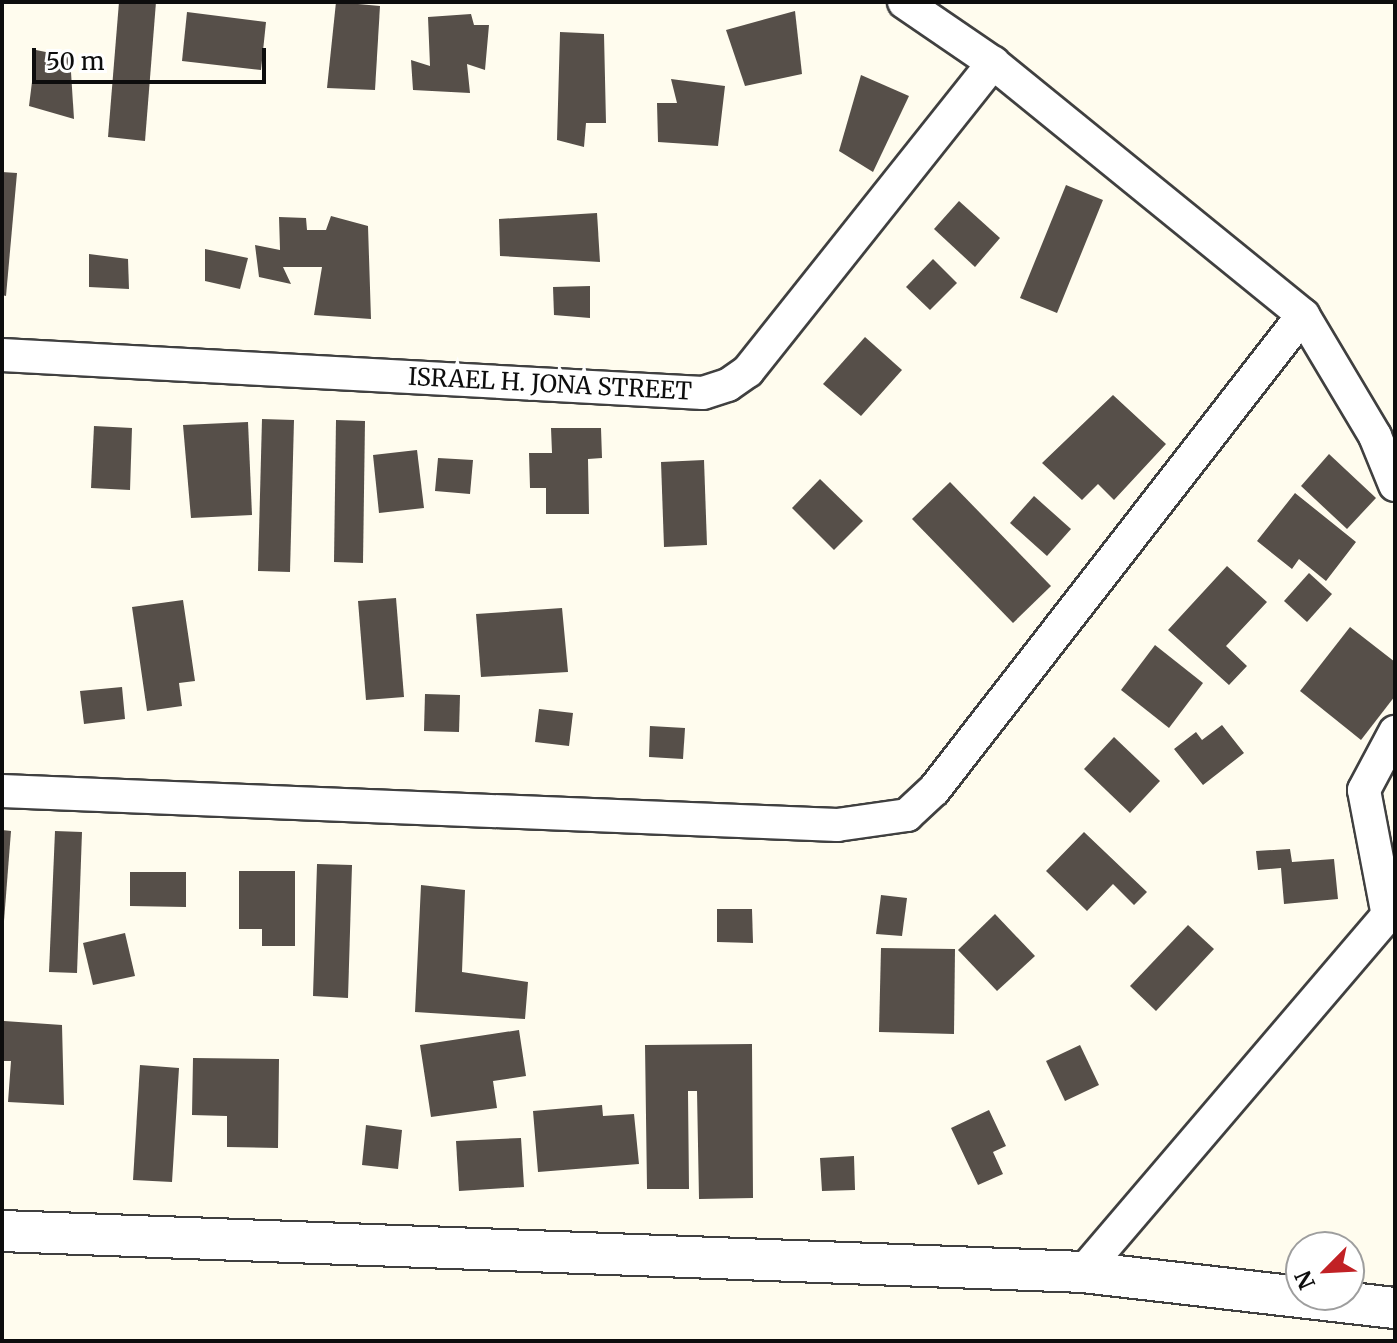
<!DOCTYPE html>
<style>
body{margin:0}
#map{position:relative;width:1397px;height:1343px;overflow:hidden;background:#fffcee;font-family:Merriweather,serif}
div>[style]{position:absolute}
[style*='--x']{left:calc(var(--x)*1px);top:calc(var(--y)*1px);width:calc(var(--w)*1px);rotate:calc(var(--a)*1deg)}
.building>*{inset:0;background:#564f49}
.roads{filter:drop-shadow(2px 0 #404040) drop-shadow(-2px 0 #404040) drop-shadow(0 2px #404040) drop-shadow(0 -2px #404040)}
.minor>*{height:32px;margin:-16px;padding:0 16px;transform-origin:16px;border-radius:16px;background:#fff}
.tertiary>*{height:40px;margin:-20px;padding:0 20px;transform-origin:20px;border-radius:20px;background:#fff}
span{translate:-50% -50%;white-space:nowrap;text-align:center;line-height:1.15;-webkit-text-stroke:8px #fff;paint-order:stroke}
.street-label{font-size:24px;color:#0d0d0d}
.frame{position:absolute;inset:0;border:4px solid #0d0d0d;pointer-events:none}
.north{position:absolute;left:1285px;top:1231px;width:80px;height:80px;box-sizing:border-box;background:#fff;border:2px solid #9e9e9e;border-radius:50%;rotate:246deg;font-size:22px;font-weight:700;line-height:32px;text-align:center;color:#0d0d0d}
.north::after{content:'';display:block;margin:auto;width:28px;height:36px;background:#c12125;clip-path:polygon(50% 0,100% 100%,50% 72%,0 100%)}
.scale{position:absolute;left:32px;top:48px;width:234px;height:36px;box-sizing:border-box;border:4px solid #0d0d0d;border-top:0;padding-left:10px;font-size:24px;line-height:28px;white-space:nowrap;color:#0d0d0d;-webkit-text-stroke:6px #fff;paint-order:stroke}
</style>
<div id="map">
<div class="building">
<div style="clip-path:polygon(119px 2px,156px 2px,145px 141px,108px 137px)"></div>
<div style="clip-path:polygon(336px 2px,380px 6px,375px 90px,327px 88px)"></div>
<div style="clip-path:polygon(795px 11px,802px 74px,745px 86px,726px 30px)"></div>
<div style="clip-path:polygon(187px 12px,266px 22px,261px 70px,182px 61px)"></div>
<div style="clip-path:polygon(471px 14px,474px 25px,489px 25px,485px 70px,467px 64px,470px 93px,413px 90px,411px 60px,430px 66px,428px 17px)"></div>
<div style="clip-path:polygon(560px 32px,604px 34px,606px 123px,586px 123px,584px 147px,557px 140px)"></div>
<div style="clip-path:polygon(36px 50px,70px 57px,74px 119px,29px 106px)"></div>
<div style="clip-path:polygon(861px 75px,909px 96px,873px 172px,839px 151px)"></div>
<div style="clip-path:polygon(671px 79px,725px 86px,718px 146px,658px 142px,657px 103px,677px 103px)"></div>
<div style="clip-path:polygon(2px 172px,17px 173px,6px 296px,2px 295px)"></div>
<div style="clip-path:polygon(1066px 185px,1103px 200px,1057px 313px,1020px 298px)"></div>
<div style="clip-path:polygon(959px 201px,1000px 238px,975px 267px,934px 229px)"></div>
<div style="clip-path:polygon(597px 213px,600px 262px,500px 256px,499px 219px)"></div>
<div style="clip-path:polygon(331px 216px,368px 226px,371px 319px,314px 315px,322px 267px,283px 267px,291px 284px,259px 277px,255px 245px,280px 250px,279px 217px,306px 218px,307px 230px,326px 230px)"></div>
<div style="clip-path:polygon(205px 249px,248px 258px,240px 289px,205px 281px)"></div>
<div style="clip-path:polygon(89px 254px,128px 259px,129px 289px,89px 287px)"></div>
<div style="clip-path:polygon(933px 259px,957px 283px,930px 310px,906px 287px)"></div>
<div style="clip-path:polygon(590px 286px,590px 318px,554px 315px,553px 287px)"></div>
<div style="clip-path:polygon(865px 337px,902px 370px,861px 416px,823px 384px)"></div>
<div style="clip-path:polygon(1113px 395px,1166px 444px,1114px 500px,1098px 484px,1082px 500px,1042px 463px)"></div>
<div style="clip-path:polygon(262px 419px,294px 420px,290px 572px,258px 571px)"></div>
<div style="clip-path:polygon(336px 420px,365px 421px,363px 563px,334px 562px)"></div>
<div style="clip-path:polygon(248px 422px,252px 515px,191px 518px,183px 425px)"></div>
<div style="clip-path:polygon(94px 426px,132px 428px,130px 490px,91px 488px)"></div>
<div style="clip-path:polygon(551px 428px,601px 428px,602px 458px,588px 459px,589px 514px,546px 514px,546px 488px,530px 488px,529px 453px,552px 453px)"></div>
<div style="clip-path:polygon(417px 450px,424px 508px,379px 513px,373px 455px)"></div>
<div style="clip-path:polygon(1329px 454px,1376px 498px,1347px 529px,1301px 486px)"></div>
<div style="clip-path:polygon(438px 458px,473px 460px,470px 494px,435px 491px)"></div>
<div style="clip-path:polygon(704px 460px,707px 545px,664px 547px,661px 462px)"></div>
<div style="clip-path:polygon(820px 479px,863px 521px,834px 550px,792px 508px)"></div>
<div style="clip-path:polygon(950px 482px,1051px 586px,1013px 623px,912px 519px)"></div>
<div style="clip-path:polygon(1295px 493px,1356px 542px,1326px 581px,1299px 559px,1292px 569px,1257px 541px)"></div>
<div style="clip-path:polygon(1034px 496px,1071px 529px,1047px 556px,1010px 523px)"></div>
<div style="clip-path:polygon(1227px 566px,1267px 602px,1226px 646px,1247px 666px,1229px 685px,1168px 630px)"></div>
<div style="clip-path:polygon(1309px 573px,1332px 594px,1307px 622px,1284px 601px)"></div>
<div style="clip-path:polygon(396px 598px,404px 697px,366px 700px,358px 601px)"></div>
<div style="clip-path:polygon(183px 600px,195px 681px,179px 683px,182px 706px,147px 711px,132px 607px)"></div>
<div style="clip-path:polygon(562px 608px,568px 672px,481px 677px,476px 614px)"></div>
<div style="clip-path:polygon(1350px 627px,1395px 662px,1395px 696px,1361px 740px,1300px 691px)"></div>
<div style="clip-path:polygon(1155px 645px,1203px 683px,1169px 728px,1121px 690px)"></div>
<div style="clip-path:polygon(122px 687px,125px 719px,84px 724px,80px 691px)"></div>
<div style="clip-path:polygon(425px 694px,460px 695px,459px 732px,424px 731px)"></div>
<div style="clip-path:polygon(539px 709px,573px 713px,569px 746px,535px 742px)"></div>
<div style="clip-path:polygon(1222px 725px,1244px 753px,1203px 785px,1174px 749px,1196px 732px,1202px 740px)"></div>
<div style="clip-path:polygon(650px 726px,685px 728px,683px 759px,649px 757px)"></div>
<div style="clip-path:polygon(1114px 737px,1160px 781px,1130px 813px,1084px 769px)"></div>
<div style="clip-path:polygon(2px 830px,11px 831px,4px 921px,2px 921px)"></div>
<div style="clip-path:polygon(55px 831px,82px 832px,77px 973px,49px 972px)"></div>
<div style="clip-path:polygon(1084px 832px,1147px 892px,1134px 905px,1113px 884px,1087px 911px,1046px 871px)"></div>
<div style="clip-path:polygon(1290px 849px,1292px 862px,1334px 859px,1338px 899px,1284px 904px,1281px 868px,1258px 870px,1256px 851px)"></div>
<div style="clip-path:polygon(317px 864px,352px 865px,348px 998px,313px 996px)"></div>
<div style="clip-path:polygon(239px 871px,295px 871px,295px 946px,262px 946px,262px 929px,239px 929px)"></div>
<div style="clip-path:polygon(130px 872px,186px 872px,186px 907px,130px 906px)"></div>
<div style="clip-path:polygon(421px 885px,465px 890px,462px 972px,528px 982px,525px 1019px,415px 1012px)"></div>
<div style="clip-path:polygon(881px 895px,907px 898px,902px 936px,876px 934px)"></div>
<div style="clip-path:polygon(717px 909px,752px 909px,753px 943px,717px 942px)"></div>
<div style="clip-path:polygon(995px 914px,1035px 956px,997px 991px,958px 950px)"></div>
<div style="clip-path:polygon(1188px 925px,1214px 949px,1156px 1011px,1130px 986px)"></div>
<div style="clip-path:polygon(125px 933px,135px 976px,93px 985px,83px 943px)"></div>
<div style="clip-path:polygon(881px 948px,955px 949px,954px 1034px,879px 1032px)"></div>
<div style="clip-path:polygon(4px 1021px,62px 1025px,64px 1105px,8px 1102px,11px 1061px,2px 1061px)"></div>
<div style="clip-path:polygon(519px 1030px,526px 1076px,493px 1081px,497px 1108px,431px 1117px,420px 1045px)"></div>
<div style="clip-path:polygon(752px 1044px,753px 1198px,699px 1199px,697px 1091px,688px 1091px,689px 1189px,647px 1189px,645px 1045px)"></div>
<div style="clip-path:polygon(1080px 1045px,1099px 1085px,1065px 1101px,1046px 1061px)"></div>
<div style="clip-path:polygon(193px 1058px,279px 1059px,278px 1148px,227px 1147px,227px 1116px,192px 1115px)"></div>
<div style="clip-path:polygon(140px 1065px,179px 1068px,172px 1182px,133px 1180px)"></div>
<div style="clip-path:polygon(602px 1105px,603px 1116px,634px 1114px,639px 1164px,538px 1172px,533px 1111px)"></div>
<div style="clip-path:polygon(989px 1110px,1006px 1146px,993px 1152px,1003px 1174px,978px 1185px,951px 1128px)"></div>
<div style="clip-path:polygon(366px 1125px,402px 1130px,398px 1169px,362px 1165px)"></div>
<div style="clip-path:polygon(521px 1138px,524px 1187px,459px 1191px,456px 1141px)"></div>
<div style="clip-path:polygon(854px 1156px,855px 1190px,822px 1191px,820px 1158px)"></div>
</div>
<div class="roads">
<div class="minor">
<div style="--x:904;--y:2;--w:108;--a:34.4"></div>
<div style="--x:993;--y:63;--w:400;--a:39.1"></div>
<div style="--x:1303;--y:315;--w:141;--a:59.2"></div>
<div style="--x:1375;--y:436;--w:53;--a:67.8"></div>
<div style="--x:2;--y:355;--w:702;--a:3.1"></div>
<div style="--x:703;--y:393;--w:26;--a:-18"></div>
<div style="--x:728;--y:385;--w:24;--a:-35"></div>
<div style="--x:748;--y:371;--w:394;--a:-51.5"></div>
<div style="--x:2;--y:791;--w:836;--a:2.33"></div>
<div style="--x:837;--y:825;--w:71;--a:-8.1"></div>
<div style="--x:907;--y:815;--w:37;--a:-43"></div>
<div style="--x:934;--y:790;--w:601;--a:-52.16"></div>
<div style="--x:1388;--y:916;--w:128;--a:-100.8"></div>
<div style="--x:1364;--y:790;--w:66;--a:-61.9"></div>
<div style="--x:1083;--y:1272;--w:480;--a:-49.5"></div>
</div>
<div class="tertiary">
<div style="--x:2;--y:1231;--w:1082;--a:2.17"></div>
<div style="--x:1083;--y:1272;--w:314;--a:6.6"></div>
</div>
</div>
<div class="street-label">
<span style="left:550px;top:384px;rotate:3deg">ISRAEL H. JONA STREET</span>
</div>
<div class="frame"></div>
<div class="north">N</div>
<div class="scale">50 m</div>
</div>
